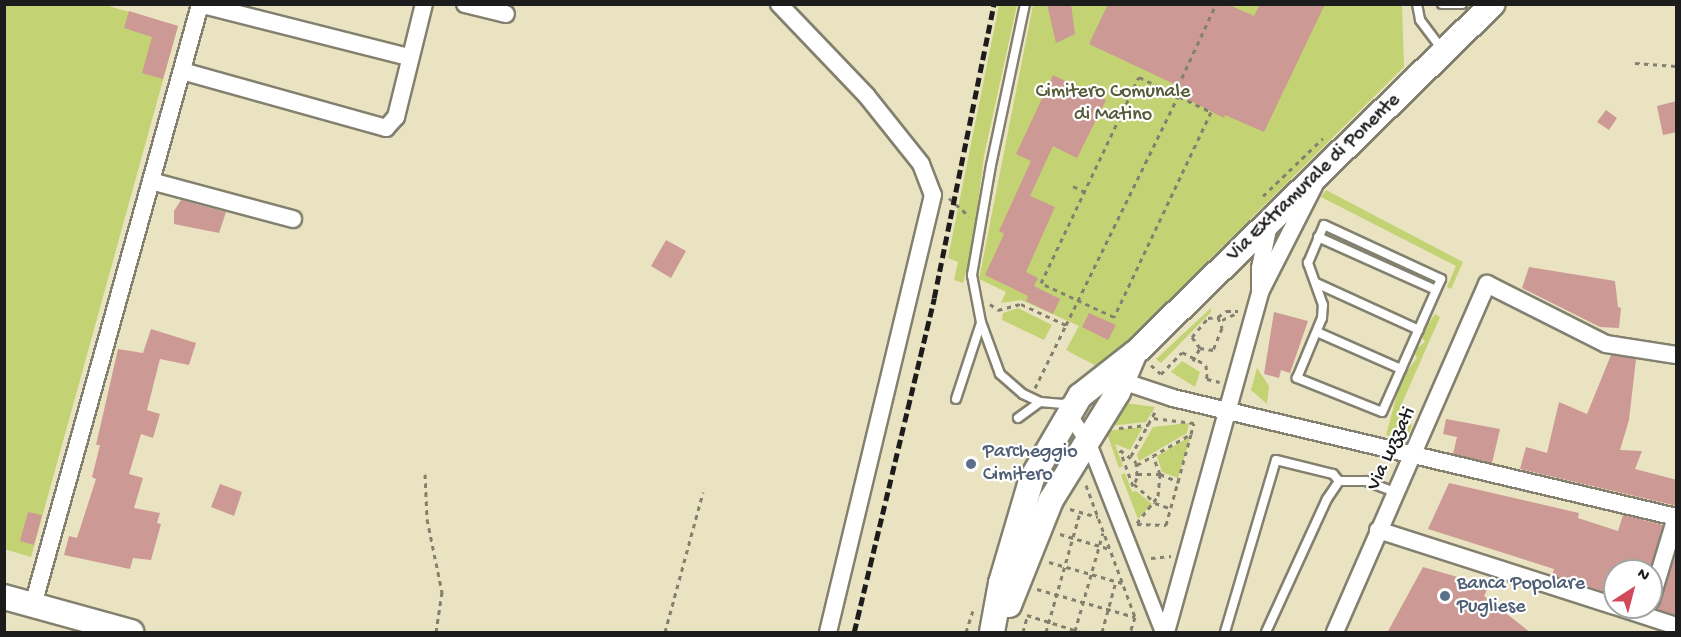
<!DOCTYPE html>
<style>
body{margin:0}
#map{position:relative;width:1681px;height:637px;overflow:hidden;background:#eae3c2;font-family:"Gochi Hand",sans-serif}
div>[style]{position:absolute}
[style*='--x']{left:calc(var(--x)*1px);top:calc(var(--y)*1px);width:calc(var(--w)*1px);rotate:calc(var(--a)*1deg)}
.green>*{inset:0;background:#c3d273}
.building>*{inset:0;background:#cd9994}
.path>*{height:3px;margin-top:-1.5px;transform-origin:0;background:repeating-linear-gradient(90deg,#83806f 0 4.5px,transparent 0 9px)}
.roads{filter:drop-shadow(2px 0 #83806f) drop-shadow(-2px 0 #83806f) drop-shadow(0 2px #83806f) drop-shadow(0 -2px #83806f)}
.service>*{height:8px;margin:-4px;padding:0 4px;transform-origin:4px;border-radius:4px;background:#fff}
.pedestrian>*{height:14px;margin:-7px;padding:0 7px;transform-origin:7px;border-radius:7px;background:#fff}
.minor>*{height:16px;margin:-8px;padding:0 8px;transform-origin:8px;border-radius:8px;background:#fff}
.secondary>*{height:24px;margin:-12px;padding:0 12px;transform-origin:12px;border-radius:12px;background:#fff}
.rail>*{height:4.5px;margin-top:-2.25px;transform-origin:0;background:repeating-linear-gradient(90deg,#1c1c1c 0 9px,transparent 0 13.5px)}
.dots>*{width:16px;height:16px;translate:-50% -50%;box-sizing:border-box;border:3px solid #fff;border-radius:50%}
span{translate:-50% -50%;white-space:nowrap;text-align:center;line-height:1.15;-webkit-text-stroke:4.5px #fff;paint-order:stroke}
.park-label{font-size:20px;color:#565c3a}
.street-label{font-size:20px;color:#1c1c1c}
.service-label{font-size:20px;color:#4e5e75}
.left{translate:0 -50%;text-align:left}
.frame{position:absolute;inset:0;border:6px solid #1c1c1c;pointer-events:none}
.north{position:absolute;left:1603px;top:559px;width:60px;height:60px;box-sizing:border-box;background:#fff;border:2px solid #a4a4a4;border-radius:50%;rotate:36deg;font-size:16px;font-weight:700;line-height:24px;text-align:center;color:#1c1c1c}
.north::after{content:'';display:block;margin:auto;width:21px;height:27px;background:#d1495b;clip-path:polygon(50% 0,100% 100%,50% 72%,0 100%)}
</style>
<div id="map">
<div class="green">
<div style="clip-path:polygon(4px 5px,105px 5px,178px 26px,31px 557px,4px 549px)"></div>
<div style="clip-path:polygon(999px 5px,1017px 5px,984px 156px,972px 251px,963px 283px,954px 280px,958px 262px,948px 258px)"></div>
<div style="clip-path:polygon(1033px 5px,1402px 5px,1404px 67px,1100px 368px,1066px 350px,1079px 326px,1021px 300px,1001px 303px,1006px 292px,979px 279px)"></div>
<div style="clip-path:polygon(1326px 190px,1463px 262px,1451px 289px,1447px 287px,1456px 266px,1321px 197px)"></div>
<div style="clip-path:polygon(1018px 308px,1052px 325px,1044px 340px,1002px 320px,1003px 313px)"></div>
<div style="clip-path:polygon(1211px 308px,1211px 312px,1161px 363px,1156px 359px)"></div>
<div style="clip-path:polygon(1435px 314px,1440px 317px,1399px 410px,1412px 425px,1407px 439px,1386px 435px,1401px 379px,1417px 358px,1413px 351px,1425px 342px,1421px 336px)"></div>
<div style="clip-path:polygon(1182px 361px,1200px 372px,1195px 387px,1171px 372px)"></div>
<div style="clip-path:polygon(1257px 368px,1269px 386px,1267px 404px,1251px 390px)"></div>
<div style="clip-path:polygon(1125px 403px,1155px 407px,1146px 422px,1109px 426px)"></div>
<div style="clip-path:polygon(1189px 423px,1187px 433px,1139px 461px,1137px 455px,1153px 427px)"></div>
<div style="clip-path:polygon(1143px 427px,1130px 450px,1115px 444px,1123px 466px,1119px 468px,1106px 431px)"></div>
<div style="clip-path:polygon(1191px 436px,1178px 478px,1162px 472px,1157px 456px)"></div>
<div style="clip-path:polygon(1125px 473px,1132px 492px,1136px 491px,1152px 504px,1138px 519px,1121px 475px)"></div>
</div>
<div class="building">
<div style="clip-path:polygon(1047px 4px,1071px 4px,1075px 34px,1056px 43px)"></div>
<div style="clip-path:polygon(1108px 4px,1227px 4px,1254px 16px,1260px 4px,1325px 4px,1264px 132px,1225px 115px,1224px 118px,1185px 98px,1189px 91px,1089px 44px)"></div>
<div style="clip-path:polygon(129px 11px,178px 26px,163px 79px,142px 73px,152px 37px,124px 28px)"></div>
<div style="clip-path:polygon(1053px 75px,1106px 100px,1077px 158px,1053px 146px,1030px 196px,1055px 207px,1026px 272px,1038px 278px,1034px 286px,1060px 299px,1053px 314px,1026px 301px,1028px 296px,985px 275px,1004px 234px,999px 231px,1031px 161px,1016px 154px)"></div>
<div style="clip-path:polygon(1677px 101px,1677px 132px,1663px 135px,1657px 106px)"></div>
<div style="clip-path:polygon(1606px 110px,1617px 118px,1609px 130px,1597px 122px)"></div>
<div style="clip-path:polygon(181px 200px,226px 212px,219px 233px,174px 224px,174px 211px)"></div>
<div style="clip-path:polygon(666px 240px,686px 251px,671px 278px,651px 266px)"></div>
<div style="clip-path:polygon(1529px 267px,1615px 281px,1618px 307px,1621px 308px,1619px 328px,1600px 327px,1522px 288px)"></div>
<div style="clip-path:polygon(1274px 312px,1308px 321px,1290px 373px,1281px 370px,1279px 378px,1264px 374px)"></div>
<div style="clip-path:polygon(1089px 313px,1116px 325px,1108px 340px,1082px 327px)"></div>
<div style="clip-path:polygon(151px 329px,196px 343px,189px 365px,160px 359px,147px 410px,160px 414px,153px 438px,141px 434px,129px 474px,143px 478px,134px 508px,160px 513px,157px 523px,161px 524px,151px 560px,133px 558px,130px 569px,64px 555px,69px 536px,77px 538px,96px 479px,92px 477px,100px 445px,96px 445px,118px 349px,143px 353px)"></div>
<div style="clip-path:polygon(1611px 355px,1636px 359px,1629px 420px,1620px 450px,1642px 451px,1635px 469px,1677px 480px,1677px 506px,1520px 469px,1526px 447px,1547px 453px,1559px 402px,1587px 414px)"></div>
<div style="clip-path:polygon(1446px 419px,1500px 429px,1492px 463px,1453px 454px,1457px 437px,1443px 434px)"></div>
<div style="clip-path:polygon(1449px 483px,1579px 513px,1578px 518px,1618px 531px,1623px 515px,1663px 525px,1649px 571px,1615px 571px,1615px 595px,1552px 575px,1554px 569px,1428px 529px)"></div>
<div style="clip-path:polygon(220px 484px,242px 492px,234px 516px,211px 507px)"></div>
<div style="clip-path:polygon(28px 512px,42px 515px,34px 545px,20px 541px)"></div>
<div style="clip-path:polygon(1677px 552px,1677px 615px,1657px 609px)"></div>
<div style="clip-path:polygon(1423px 567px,1489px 586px,1484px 596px,1531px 633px,1387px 633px)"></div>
</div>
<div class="path">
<div style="--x:1635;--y:63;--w:41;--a:4.2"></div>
<div style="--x:1139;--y:77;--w:80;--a:25.9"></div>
<div style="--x:1211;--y:112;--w:227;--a:115.3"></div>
<div style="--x:1114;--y:317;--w:81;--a:-155"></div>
<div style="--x:1041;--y:283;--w:228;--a:-64.6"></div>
<div style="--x:1073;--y:186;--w:13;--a:27"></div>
<div style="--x:1263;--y:196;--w:83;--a:-44"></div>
<div style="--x:949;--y:198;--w:27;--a:42"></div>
<div style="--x:990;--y:304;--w:10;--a:37"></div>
<div style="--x:998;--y:310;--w:24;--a:-15"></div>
<div style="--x:1021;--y:304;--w:50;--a:25"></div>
<div style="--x:1066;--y:325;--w:255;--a:-63.9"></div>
<div style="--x:1178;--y:96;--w:10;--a:-90"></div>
<div style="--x:1178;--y:86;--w:90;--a:-65.1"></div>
<div style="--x:1218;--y:317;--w:12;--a:70"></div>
<div style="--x:1222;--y:328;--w:24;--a:112"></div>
<div style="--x:1213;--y:350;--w:13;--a:-171"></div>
<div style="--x:1200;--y:348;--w:14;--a:-126"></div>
<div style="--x:1192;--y:337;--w:25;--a:-50"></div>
<div style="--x:1208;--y:318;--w:10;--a:-6"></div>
<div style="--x:1218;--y:317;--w:10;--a:-37"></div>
<div style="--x:1226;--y:311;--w:12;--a:0"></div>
<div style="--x:1222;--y:320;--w:17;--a:-25"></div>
<div style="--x:1193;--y:361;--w:15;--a:-62"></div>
<div style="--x:1151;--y:365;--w:13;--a:42"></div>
<div style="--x:1161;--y:374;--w:30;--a:-46"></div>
<div style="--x:1182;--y:352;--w:27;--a:28"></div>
<div style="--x:1206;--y:365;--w:14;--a:86"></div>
<div style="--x:1207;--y:379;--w:13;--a:13"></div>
<div style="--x:1035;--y:388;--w:70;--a:-63.8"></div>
<div style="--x:1119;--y:428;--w:30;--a:-6"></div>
<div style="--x:1120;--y:450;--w:20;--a:37"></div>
<div style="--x:1136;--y:462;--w:16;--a:86"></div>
<div style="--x:1137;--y:478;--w:9;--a:117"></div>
<div style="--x:1133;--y:486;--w:38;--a:-110"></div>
<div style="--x:1131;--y:456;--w:52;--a:-61.5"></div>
<div style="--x:1137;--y:465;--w:62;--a:-29.9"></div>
<div style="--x:1191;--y:434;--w:11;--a:-75"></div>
<div style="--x:1194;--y:423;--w:42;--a:-173.2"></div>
<div style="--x:425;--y:474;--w:45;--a:87.5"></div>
<div style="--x:427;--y:519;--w:75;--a:78.4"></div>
<div style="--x:442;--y:592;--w:40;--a:98.5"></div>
<div style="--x:1138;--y:474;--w:22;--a:0"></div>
<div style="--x:1160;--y:474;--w:21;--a:23"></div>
<div style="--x:1134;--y:484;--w:28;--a:42"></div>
<div style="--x:1155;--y:503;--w:18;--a:19"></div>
<div style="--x:1086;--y:485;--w:141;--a:69.6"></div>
<div style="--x:1135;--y:617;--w:16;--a:108"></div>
<div style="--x:1070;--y:509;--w:29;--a:16"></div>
<div style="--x:1137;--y:523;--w:34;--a:-52"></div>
<div style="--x:1158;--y:496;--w:22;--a:-85"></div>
<div style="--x:1160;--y:474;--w:19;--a:-111"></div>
<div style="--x:1137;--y:524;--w:29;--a:2"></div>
<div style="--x:1166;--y:525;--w:94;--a:-74.6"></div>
<div style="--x:1060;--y:534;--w:52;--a:16.7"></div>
<div style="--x:1151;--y:558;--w:20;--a:-6"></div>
<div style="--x:1049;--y:562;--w:76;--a:16"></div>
<div style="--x:1037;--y:589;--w:102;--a:15.9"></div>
<div style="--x:1027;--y:615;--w:57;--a:17.5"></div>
<div style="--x:1075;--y:631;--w:102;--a:-74.1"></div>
<div style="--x:665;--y:632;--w:145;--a:-74.8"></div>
<div style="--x:966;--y:632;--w:22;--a:-72"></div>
<div style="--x:1023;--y:632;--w:16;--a:-75"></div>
<div style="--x:1046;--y:632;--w:124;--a:-74.1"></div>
<div style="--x:1102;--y:632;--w:53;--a:-74.6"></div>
</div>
<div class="roads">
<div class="service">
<div style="--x:1025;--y:4;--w:165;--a:101.9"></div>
<div style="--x:991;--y:165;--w:112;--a:99.8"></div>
<div style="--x:972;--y:275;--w:48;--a:79.2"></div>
<div style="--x:981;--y:322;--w:55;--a:69.9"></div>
<div style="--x:1000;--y:374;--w:30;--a:41"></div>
<div style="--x:1023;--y:394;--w:19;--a:25"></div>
<div style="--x:1040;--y:402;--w:23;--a:5"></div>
<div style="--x:1063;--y:404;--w:10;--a:-24"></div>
<div style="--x:1417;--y:4;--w:16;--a:79"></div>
<div style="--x:1420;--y:20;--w:38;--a:53"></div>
<div style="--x:1442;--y:4;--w:20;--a:0"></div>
<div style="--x:1324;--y:225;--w:129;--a:24.8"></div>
<div style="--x:1441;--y:279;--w:145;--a:113.9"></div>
<div style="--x:1382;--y:412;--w:92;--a:-158.2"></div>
<div style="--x:1297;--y:378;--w:65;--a:-67.4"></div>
<div style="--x:1322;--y:318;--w:13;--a:-86"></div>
<div style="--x:1323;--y:305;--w:45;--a:-109.7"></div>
<div style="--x:1308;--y:263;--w:41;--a:-67.2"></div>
<div style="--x:1318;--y:237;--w:129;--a:24.2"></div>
<div style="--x:1316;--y:283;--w:113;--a:24.5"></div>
<div style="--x:1317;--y:332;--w:92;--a:23.8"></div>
<div style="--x:956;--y:399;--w:80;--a:-71.8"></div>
<div style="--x:1018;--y:418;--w:27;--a:-36"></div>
<div style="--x:1339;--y:481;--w:27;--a:0"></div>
<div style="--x:1366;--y:481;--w:31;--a:21"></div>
<div style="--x:1225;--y:632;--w:179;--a:-73.5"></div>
<div style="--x:1276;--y:460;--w:59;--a:13.8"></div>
<div style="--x:1333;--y:474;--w:9;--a:49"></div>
<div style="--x:1266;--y:632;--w:146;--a:-65.4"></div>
<div style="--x:1327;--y:499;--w:22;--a:-56"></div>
</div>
<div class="pedestrian">
<div style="--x:1068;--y:412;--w:40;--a:57.1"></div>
<div style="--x:1090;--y:446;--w:200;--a:68.6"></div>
</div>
<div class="minor">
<div style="--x:199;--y:4;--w:217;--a:14.2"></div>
<div style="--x:465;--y:4;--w:42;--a:13.7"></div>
<div style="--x:779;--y:4;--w:126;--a:46.3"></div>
<div style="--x:866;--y:95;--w:88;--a:51.4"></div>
<div style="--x:921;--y:164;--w:33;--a:69"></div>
<div style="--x:933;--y:195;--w:449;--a:103.5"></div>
<div style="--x:182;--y:71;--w:212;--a:15.6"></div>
<div style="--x:386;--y:128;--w:15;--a:-48"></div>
<div style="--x:396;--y:117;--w:116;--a:-76.1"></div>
<div style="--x:151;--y:181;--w:147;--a:15"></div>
<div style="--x:1260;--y:292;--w:119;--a:-63"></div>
<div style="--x:1113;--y:378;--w:63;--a:18.4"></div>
<div style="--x:1173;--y:398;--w:517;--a:13.31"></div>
<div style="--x:1378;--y:530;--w:249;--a:17.8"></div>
<div style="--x:1651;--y:600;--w:87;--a:-73.2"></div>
<div style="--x:33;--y:605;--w:623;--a:-74.45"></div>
<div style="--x:1618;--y:607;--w:61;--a:18.1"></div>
<div style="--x:1166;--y:632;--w:353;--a:-74.5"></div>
<div style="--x:1260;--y:292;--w:24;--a:-90"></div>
<div style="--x:1260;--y:268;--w:45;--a:-78.4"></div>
<div style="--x:1335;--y:632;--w:380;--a:-66.4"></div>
<div style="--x:1487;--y:284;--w:133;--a:26.8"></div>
<div style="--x:1606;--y:344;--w:71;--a:8.9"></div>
</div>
<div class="secondary">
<div style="--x:4;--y:597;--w:132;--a:15.4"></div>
<div style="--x:1009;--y:605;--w:113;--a:-68.2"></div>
<div style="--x:1051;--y:500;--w:127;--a:-58.2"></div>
<div style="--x:1118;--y:392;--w:39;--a:-67"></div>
<div style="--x:992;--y:632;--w:50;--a:-79.6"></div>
<div style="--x:1001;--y:583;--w:109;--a:-73.6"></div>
<div style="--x:1032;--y:478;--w:95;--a:-59.7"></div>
<div style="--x:1080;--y:396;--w:71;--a:-38.2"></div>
<div style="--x:1136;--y:352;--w:498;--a:-44.3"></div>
</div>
</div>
<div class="rail">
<div style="--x:854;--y:632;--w:343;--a:-76.5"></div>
<div style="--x:934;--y:298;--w:300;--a:-78.5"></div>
</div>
<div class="dots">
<div style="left:971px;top:464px;background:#5c6f8a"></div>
<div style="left:1445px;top:596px;background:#5c6f8a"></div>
</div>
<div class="park-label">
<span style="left:1113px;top:104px">Cimitero Comunale<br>di Matino</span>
</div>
<div class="street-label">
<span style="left:1314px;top:178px;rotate:-44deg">Via Extramurale di Ponente</span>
<span style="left:1392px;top:449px;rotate:-65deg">Via Luzzati</span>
</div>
<div class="service-label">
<span class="left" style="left:983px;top:464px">Parcheggio<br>Cimitero</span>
<span class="left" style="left:1457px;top:596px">Banca Popolare<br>Pugliese</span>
</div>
<div class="frame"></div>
<div class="north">N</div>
</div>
